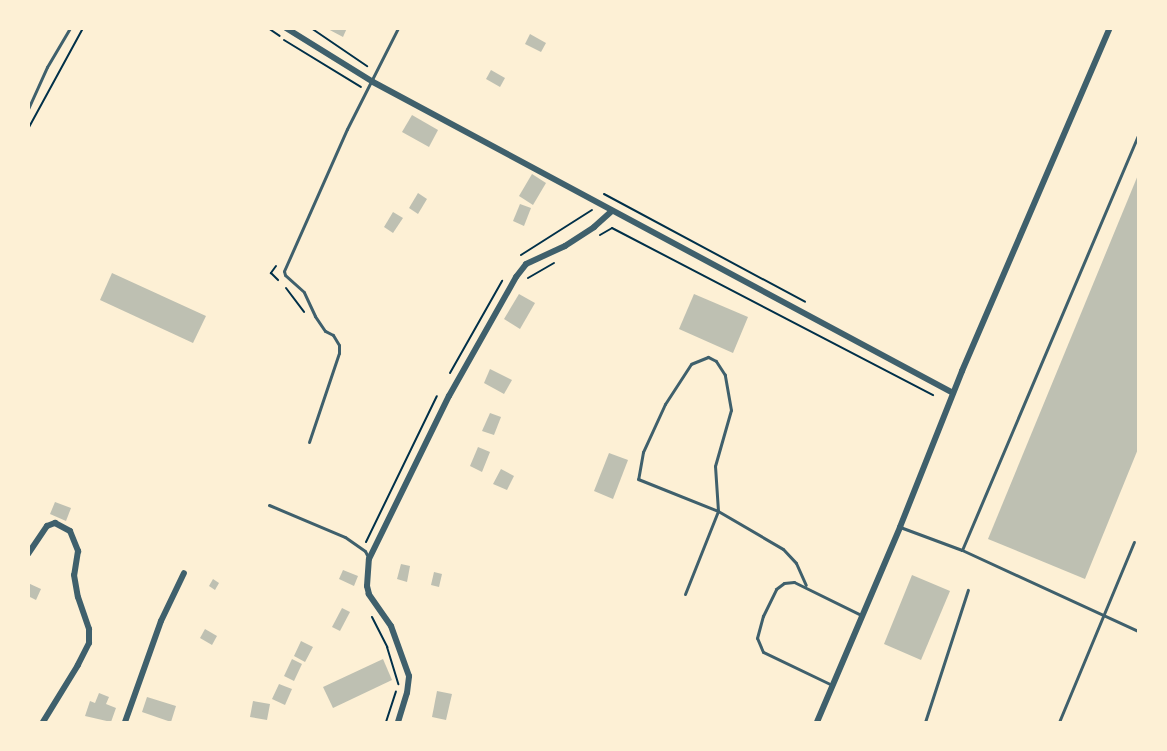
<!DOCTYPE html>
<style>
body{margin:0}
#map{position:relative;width:1167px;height:751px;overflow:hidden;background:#fdf0d5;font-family:"Source Sans 3",sans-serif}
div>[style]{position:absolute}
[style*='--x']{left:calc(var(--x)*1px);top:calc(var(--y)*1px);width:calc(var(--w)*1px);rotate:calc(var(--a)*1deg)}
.building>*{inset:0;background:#bec0b2}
.path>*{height:2px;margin:-1px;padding:0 1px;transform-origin:1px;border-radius:1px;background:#003049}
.service>*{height:3px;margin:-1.5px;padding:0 1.5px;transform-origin:1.5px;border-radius:1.5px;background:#3f606c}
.minor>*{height:6px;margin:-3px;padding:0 3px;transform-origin:3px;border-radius:3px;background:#3f606c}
span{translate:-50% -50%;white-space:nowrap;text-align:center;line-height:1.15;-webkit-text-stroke:5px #fdf0d5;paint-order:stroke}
.frame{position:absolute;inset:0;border:30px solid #fdf0d5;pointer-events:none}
</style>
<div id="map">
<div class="building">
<div style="clip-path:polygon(326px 28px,347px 28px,343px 37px)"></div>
<div style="clip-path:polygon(530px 34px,546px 43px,541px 52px,525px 44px)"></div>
<div style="clip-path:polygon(491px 70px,505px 78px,500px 87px,486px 79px)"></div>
<div style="clip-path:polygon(412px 115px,438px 130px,429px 147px,402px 132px)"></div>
<div style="clip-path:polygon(532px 174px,546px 183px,533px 205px,519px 196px)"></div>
<div style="clip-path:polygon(1138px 175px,1138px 449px,1085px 579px,988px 539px)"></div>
<div style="clip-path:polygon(418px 193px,427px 199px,418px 214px,409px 208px)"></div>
<div style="clip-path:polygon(520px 204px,531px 208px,524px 226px,513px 221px)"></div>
<div style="clip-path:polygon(393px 212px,403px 218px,393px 233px,384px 227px)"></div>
<div style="clip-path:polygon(112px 273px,206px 316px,193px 343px,100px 300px)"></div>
<div style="clip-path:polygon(519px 294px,535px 303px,520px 329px,504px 319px)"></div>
<div style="clip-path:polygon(694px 294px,748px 317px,733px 353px,679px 329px)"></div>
<div style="clip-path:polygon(490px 369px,512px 380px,504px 394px,484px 383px)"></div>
<div style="clip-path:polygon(490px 413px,501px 417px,494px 435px,482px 431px)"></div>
<div style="clip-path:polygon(478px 447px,490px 452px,482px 472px,470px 466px)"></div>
<div style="clip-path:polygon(609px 453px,628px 460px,613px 499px,594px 491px)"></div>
<div style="clip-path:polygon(501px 469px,514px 476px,507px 490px,493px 484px)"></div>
<div style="clip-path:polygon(55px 502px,71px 508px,66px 521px,50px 514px)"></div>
<div style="clip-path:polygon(401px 564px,410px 566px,407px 582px,397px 579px)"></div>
<div style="clip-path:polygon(343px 570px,358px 576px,354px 586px,339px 579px)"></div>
<div style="clip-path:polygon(434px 572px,442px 574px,439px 587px,431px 585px)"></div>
<div style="clip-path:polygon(912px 575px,950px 591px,921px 660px,884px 644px)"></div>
<div style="clip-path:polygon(213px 579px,219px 583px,215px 590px,209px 586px)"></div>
<div style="clip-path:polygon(28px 583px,41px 589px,36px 600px,28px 596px)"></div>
<div style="clip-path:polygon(342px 608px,350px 612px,340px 631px,332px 627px)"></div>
<div style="clip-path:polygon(205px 629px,217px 636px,212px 645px,200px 638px)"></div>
<div style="clip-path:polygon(301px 641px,313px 647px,305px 662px,294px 656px)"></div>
<div style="clip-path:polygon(292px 659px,302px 664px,294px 681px,284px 676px)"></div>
<div style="clip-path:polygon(383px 659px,392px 680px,333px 708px,323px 687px)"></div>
<div style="clip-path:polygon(279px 684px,292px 689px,285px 705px,272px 699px)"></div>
<div style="clip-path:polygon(437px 691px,452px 694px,446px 720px,432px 717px)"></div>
<div style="clip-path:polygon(99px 693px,109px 697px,106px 704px,116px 708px,111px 722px,85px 716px,90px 701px,95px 703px)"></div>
<div style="clip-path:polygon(147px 697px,176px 706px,171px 722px,142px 712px)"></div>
<div style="clip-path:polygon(253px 701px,270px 704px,267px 720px,250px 717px)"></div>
</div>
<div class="path">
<div style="--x:268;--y:28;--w:14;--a:34"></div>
<div style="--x:311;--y:28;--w:68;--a:34.2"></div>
<div style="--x:284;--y:40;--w:90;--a:31.4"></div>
<div style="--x:28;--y:129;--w:115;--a:-61.4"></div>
<div style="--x:604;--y:194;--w:228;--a:28.2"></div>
<div style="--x:600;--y:235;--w:14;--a:-30"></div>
<div style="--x:612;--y:228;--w:362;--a:27.5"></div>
<div style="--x:521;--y:255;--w:84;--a:-32.4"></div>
<div style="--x:276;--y:266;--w:9;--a:126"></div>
<div style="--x:271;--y:273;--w:10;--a:45"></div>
<div style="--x:528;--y:278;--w:30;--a:-30"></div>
<div style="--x:286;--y:288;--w:30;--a:53"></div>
<div style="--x:450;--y:373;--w:106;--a:-60.5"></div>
<div style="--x:366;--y:542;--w:162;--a:-64.1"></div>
<div style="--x:372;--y:617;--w:34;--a:63"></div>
<div style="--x:387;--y:647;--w:39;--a:73"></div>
<div style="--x:386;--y:722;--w:32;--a:-72"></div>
</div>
<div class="service">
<div style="--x:28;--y:109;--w:46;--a:-65.7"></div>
<div style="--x:47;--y:67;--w:45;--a:-59.5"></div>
<div style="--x:309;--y:442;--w:94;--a:-71.4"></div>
<div style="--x:339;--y:353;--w:8;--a:-90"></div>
<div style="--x:339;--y:345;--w:12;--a:-121"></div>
<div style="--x:333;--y:335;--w:9;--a:-153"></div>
<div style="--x:325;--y:331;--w:18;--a:-124"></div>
<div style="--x:315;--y:316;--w:26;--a:-115"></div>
<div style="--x:304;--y:292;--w:25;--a:-138"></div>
<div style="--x:285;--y:275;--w:4;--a:-104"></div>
<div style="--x:284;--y:271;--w:155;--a:-66.1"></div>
<div style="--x:347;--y:129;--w:113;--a:-63.2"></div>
<div style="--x:269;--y:505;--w:82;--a:22.8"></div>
<div style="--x:345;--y:537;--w:24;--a:35"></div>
<div style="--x:365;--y:551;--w:7;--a:63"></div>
<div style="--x:900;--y:527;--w:66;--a:20.4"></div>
<div style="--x:962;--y:550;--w:194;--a:24.7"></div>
<div style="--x:962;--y:550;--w:450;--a:-67"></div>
<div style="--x:685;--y:594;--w:89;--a:-68.3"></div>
<div style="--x:718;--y:511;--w:45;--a:-93.8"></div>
<div style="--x:715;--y:466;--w:58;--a:-74.1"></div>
<div style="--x:731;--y:410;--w:36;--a:-100"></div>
<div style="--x:725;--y:375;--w:17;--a:-123"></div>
<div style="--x:716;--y:361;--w:9;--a:-153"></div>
<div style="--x:708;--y:357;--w:18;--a:158"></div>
<div style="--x:691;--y:364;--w:48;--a:123"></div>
<div style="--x:665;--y:404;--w:53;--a:114.6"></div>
<div style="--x:643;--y:452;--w:27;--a:100"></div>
<div style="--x:638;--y:479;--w:86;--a:21.8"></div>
<div style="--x:718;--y:511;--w:75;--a:30.3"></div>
<div style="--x:783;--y:549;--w:19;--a:47"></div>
<div style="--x:796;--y:563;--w:24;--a:66"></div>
<div style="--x:832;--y:685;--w:76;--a:-154.4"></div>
<div style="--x:763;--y:652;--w:15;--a:-113"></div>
<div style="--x:757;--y:638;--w:23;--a:-75"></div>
<div style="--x:763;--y:616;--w:30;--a:-64"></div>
<div style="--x:776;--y:589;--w:10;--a:-37"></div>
<div style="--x:784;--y:583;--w:10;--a:-6"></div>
<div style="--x:794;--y:582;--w:75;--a:26.2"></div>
<div style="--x:925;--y:722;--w:139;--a:-72"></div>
<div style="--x:1059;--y:722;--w:195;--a:-67.4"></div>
</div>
<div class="minor">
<div style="--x:286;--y:28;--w:102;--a:31.8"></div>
<div style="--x:373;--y:82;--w:658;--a:28.2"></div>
<div style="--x:28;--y:554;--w:34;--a:-56"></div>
<div style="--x:47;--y:526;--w:9;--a:-21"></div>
<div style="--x:55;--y:523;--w:17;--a:28"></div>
<div style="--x:70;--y:531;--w:22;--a:68"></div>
<div style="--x:78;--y:551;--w:24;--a:99"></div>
<div style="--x:74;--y:575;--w:22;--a:80"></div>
<div style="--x:78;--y:597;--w:34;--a:71"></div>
<div style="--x:89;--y:629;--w:14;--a:90"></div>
<div style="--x:89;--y:643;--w:25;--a:117"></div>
<div style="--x:78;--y:665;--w:67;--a:121.6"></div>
<div style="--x:125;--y:722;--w:107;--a:-70.4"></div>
<div style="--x:161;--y:621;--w:53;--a:-64.4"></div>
<div style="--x:398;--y:722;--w:30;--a:-73"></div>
<div style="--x:407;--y:693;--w:17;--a:-83"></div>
<div style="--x:409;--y:676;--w:53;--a:-109.8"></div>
<div style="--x:391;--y:626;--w:39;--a:-125"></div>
<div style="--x:369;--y:594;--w:8;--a:-104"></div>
<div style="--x:367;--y:586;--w:27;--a:-86"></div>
<div style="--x:369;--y:559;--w:182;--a:-63.9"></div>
<div style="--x:449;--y:396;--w:137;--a:-60.6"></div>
<div style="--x:516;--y:277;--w:16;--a:-52"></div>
<div style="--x:526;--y:264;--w:43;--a:-24.8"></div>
<div style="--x:565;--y:246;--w:35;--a:-33"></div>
<div style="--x:594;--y:227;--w:24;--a:-42"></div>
<div style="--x:817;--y:722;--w:212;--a:-66.9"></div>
<div style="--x:900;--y:527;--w:168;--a:-68.3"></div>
<div style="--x:962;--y:371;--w:374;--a:-66.7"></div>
</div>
<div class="frame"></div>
</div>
